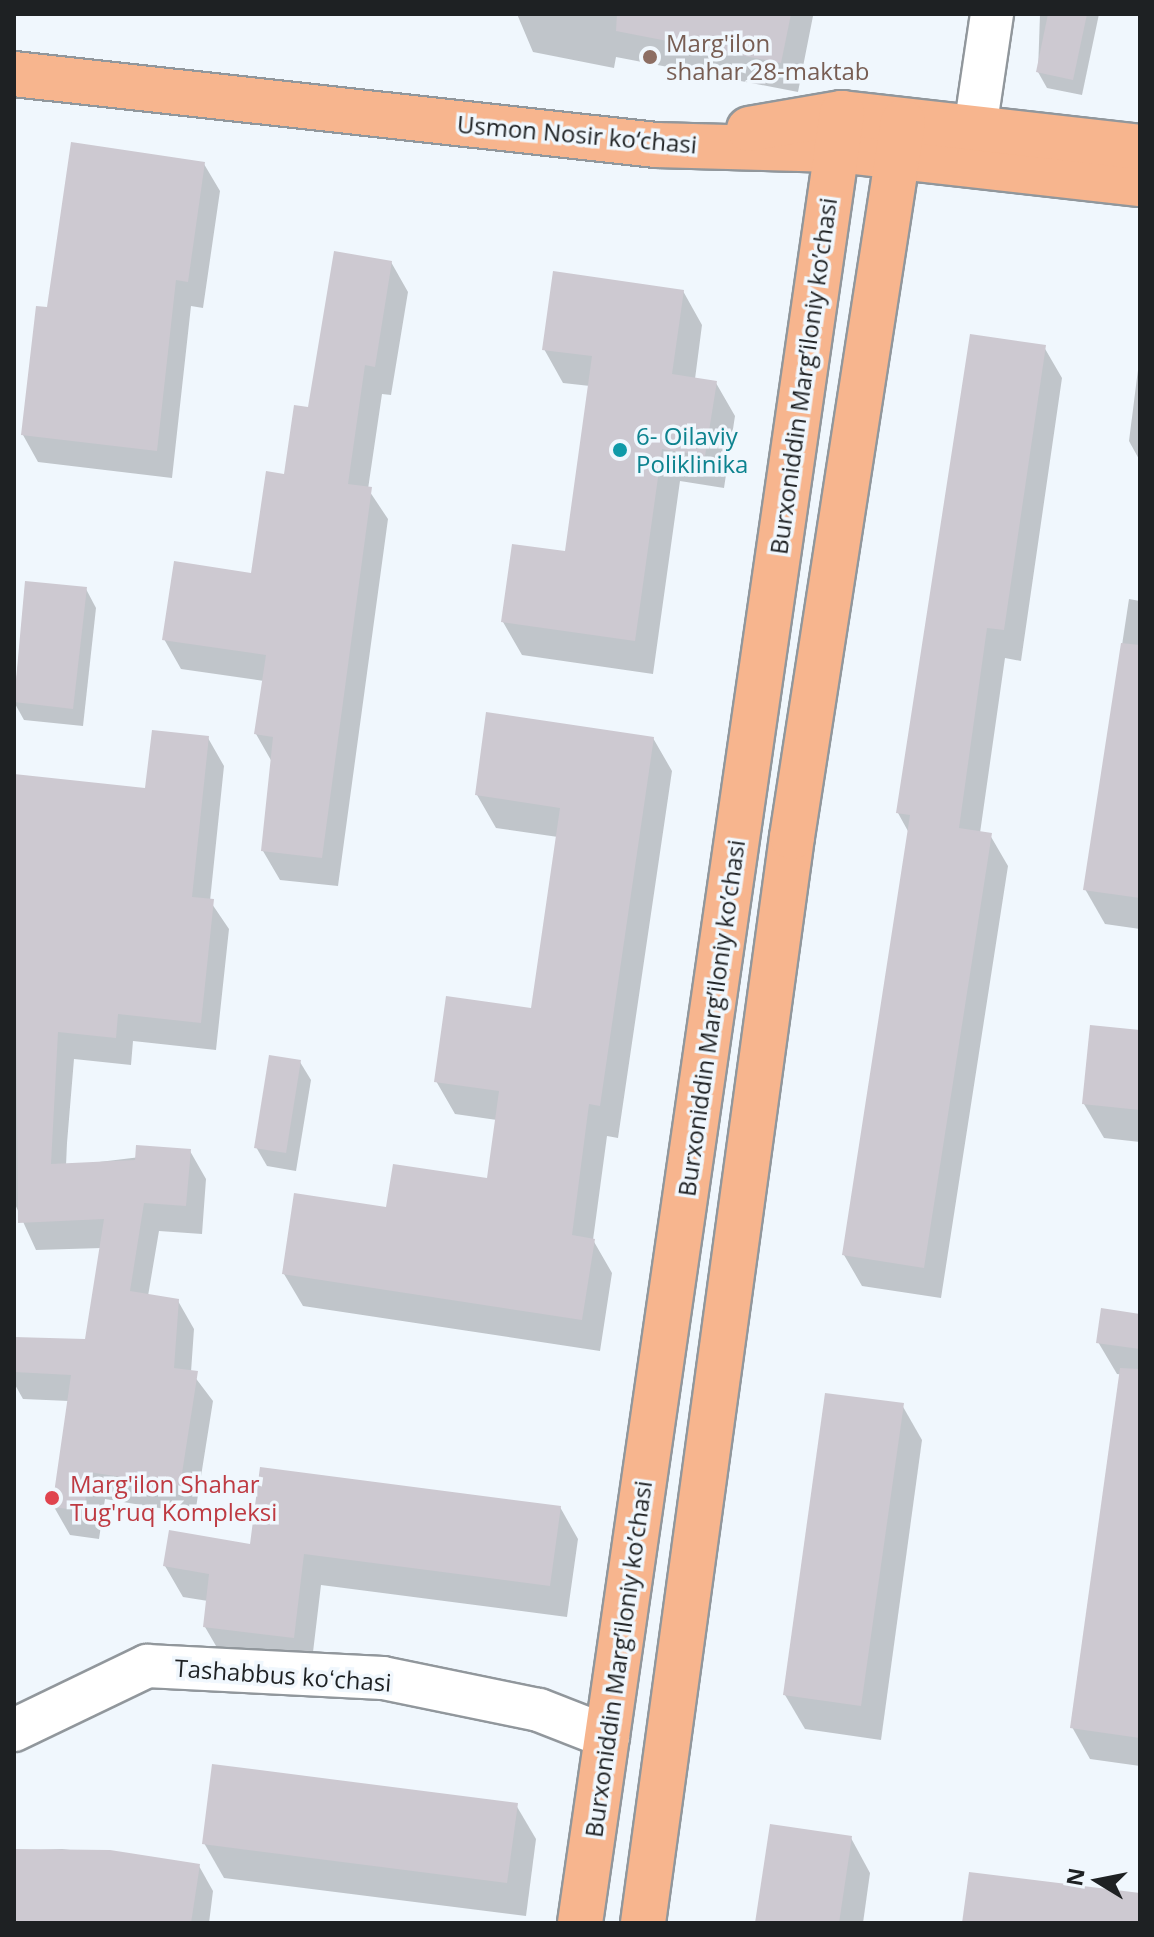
<!DOCTYPE html>
<meta charset="utf-8">
<style>
body{margin:0}
#map{position:relative;width:1154px;height:1937px;overflow:hidden;background:#f0f7fd;font-family:"Open Sans",sans-serif}
div>[style]{position:absolute}
[style*='--x']{left:calc(var(--x)*1px);top:calc(var(--y)*1px);width:calc(var(--w)*1px);rotate:calc(var(--a)*1deg)}
.shadow>*{inset:0;background:#0003}
.building>*{inset:0;background:#cdc9d1}
.roads{filter:drop-shadow(2px 0 #91979c) drop-shadow(-2px 0 #91979c) drop-shadow(0 2px #91979c) drop-shadow(0 -2px #91979c)}
.minor>*{height:42px;margin:-21px;padding:0 21px;transform-origin:21px;border-radius:21px;background:#fff}
.major>*{height:44px;margin:-22px;padding:0 22px;transform-origin:22px;border-radius:22px;background:#f7b58e}
.dots>*{width:22px;height:22px;translate:-50% -50%;box-sizing:border-box;border:4px solid #f0f7fd;border-radius:50%}
span{translate:-50% -50%;white-space:nowrap;text-align:center;line-height:1.15;-webkit-text-stroke:7px #f0f7fd;paint-order:stroke}
.education-label{font-size:24px;color:#785e54}
.left{translate:0 -50%;text-align:left}
.street-label{font-size:24px;color:#1e2123}
.culture-label{font-size:24px;color:#0d838f}
.health-label{font-size:24px;color:#be3a42}
.frame{position:absolute;inset:0;border:16px solid #1e2123;pointer-events:none}
.north{position:absolute;left:1058px;top:1841px;width:80px;height:80px;-webkit-text-stroke:6px #f0f7fd;paint-order:stroke;rotate:280deg;font-size:22px;font-weight:700;line-height:32px;text-align:center;color:#1e2123}
.north::after{content:'';display:block;margin:auto;width:28px;height:36px;background:#1e2123;clip-path:polygon(50% 0,100% 100%,50% 72%,0 100%)}
</style>
<div id="map">
<div class="shadow">
<div style="clip-path:polygon(517px 14px,812px 14px,813px 16px,798px 92px,616px 57px,614px 68px,533px 52px)"></div>
<div style="clip-path:polygon(1040px 14px,1099px 14px,1082px 95px,1047px 88px,1038px 72px)"></div>
<div style="clip-path:polygon(204px 164px,220px 191px,203px 308px,191px 306px,172px 478px,38px 462px,23px 435px,48px 310px)"></div>
<div style="clip-path:polygon(391px 262px,408px 292px,391px 395px,382px 394px,368px 489px,388px 519px,338px 886px,280px 880px,263px 851px,272px 762px,256px 734px,264px 681px,181px 669px,164px 639px,253px 575px,310px 410px)"></div>
<div style="clip-path:polygon(683px 291px,702px 325px,695px 379px,716px 383px,735px 416px,724px 488px,680px 481px,653px 674px,522px 655px,503px 622px,566px 554px,590px 386px,563px 383px,544px 349px)"></div>
<div style="clip-path:polygon(1044px 347px,1062px 378px,1021px 661px,1005px 658px,980px 833px,990px 835px,1008px 866px,941px 1298px,862px 1286px,844px 1255px,909px 833px,898px 813px)"></div>
<div style="clip-path:polygon(1140px 354px,1140px 461px,1129px 441px)"></div>
<div style="clip-path:polygon(27px 583px,86px 589px,96px 608px,83px 726px,24px 720px,14px 702px)"></div>
<div style="clip-path:polygon(1129px 599px,1140px 601px,1140px 929px,1105px 924px,1085px 889px)"></div>
<div style="clip-path:polygon(208px 738px,224px 766px,210px 901px,229px 929px,216px 1050px,133px 1041px,131px 1065px,74px 1059px,67px 1143px,66px 1166px,190px 1151px,206px 1179px,202px 1234px,159px 1231px,148px 1296px,178px 1301px,194px 1329px,191px 1372px,213px 1401px,195px 1514px,105px 1499px,99px 1539px,70px 1535px,54px 1507px,69px 1401px,23px 1399px,14px 1383px,14px 1339px,87px 1341px,102px 1248px,36px 1250px,14px 1202px,14px 776px,146px 791px)"></div>
<div style="clip-path:polygon(653px 738px,672px 771px,618px 1138px,607px 1136px,593px 1240px,612px 1273px,600px 1351px,303px 1306px,284px 1274px,388px 1210px,489px 1180px,497px 1120px,455px 1114px,436px 1081px,533px 1010px,558px 837px,496px 828px,477px 795px)"></div>
<div style="clip-path:polygon(1140px 1032px,1140px 1142px,1104px 1138px,1084px 1104px)"></div>
<div style="clip-path:polygon(300px 1062px,311px 1080px,296px 1171px,267px 1166px,256px 1147px)"></div>
<div style="clip-path:polygon(1140px 1316px,1140px 1377px,1117px 1374px,1098px 1342px)"></div>
<div style="clip-path:polygon(902px 1405px,922px 1440px,881px 1740px,805px 1729px,785px 1695px)"></div>
<div style="clip-path:polygon(1140px 1420px,1140px 1766px,1090px 1759px,1072px 1727px)"></div>
<div style="clip-path:polygon(560px 1507px,578px 1539px,567px 1617px,321px 1585px,311px 1669px,223px 1658px,205px 1627px,208px 1601px,183px 1597px,165px 1566px,252px 1547px)"></div>
<div style="clip-path:polygon(516px 1805px,536px 1839px,526px 1916px,224px 1878px,204px 1843px)"></div>
<div style="clip-path:polygon(851px 1838px,870px 1873px,863px 1923px,757px 1923px)"></div>
<div style="clip-path:polygon(62px 1849px,199px 1866px,213px 1891px,209px 1923px,14px 1923px,14px 1851px)"></div>
</div>
<div class="building">
<div style="clip-path:polygon(617px 14px,791px 14px,781px 63px,616px 31px)"></div>
<div style="clip-path:polygon(1048px 14px,1087px 14px,1073px 80px,1036px 72px)"></div>
<div style="clip-path:polygon(71px 142px,205px 162px,188px 282px,176px 280px,157px 451px,21px 435px,36px 306px,47px 307px)"></div>
<div style="clip-path:polygon(334px 251px,392px 261px,375px 367px,365px 365px,348px 484px,372px 487px,322px 858px,261px 851px,273px 737px,254px 734px,266px 655px,162px 640px,174px 561px,251px 573px,266px 471px,284px 474px,294px 405px,308px 407px)"></div>
<div style="clip-path:polygon(553px 271px,684px 290px,672px 374px,717px 381px,705px 456px,662px 449px,635px 641px,501px 622px,512px 544px,565px 551px,592px 356px,542px 350px)"></div>
<div style="clip-path:polygon(970px 334px,1046px 345px,1004px 630px,987px 628px,959px 828px,992px 833px,924px 1268px,842px 1255px,910px 815px,896px 813px)"></div>
<div style="clip-path:polygon(25px 581px,87px 587px,73px 709px,14px 702px)"></div>
<div style="clip-path:polygon(1121px 643px,1140px 645px,1140px 898px,1083px 890px)"></div>
<div style="clip-path:polygon(486px 712px,654px 737px,600px 1106px,589px 1104px,572px 1235px,595px 1239px,582px 1320px,282px 1274px,294px 1193px,386px 1207px,393px 1164px,487px 1178px,499px 1091px,434px 1082px,446px 996px,531px 1008px,560px 808px,475px 795px)"></div>
<div style="clip-path:polygon(152px 730px,209px 736px,192px 897px,214px 899px,201px 1023px,118px 1014px,116px 1038px,58px 1032px,51px 1164px,135px 1160px,136px 1145px,191px 1149px,186px 1206px,144px 1203px,130px 1291px,179px 1299px,174px 1368px,198px 1371px,180px 1486px,89px 1472px,84px 1511px,52px 1507px,71px 1375px,14px 1372px,14px 1337px,85px 1339px,104px 1219px,18px 1223px,14px 774px,145px 788px)"></div>
<div style="clip-path:polygon(1090px 1025px,1140px 1030px,1140px 1110px,1082px 1104px)"></div>
<div style="clip-path:polygon(269px 1055px,301px 1060px,286px 1153px,254px 1148px)"></div>
<div style="clip-path:polygon(1101px 1308px,1140px 1314px,1140px 1349px,1096px 1343px)"></div>
<div style="clip-path:polygon(1120px 1368px,1140px 1369px,1140px 1738px,1070px 1728px)"></div>
<div style="clip-path:polygon(825px 1393px,904px 1403px,861px 1706px,783px 1695px)"></div>
<div style="clip-path:polygon(260px 1467px,561px 1506px,550px 1586px,304px 1554px,294px 1638px,203px 1627px,209px 1574px,163px 1566px,169px 1530px,250px 1544px)"></div>
<div style="clip-path:polygon(212px 1764px,518px 1803px,507px 1883px,202px 1844px)"></div>
<div style="clip-path:polygon(770px 1824px,852px 1836px,839px 1923px,755px 1923px)"></div>
<div style="clip-path:polygon(14px 1849px,110px 1850px,200px 1864px,191px 1923px,14px 1923px)"></div>
<div style="clip-path:polygon(969px 1872px,1140px 1893px,1140px 1923px,962px 1923px)"></div>
</div>
<div class="roads">
<div class="minor">
<div style="--x:970;--y:163;--w:151;--a:-81.6"></div>
<div style="--x:14;--y:1730;--w:148;--a:-25.7"></div>
<div style="--x:147;--y:1666;--w:236;--a:2.9"></div>
<div style="--x:383;--y:1678;--w:159;--a:11.6"></div>
<div style="--x:539;--y:1710;--w:74;--a:21.4"></div>
</div>
<div class="major">
<div style="--x:14;--y:74;--w:646;--a:6.31"></div>
<div style="--x:656;--y:145;--w:180;--a:1.6"></div>
<div style="--x:836;--y:150;--w:306;--a:6.4"></div>
<div style="--x:749;--y:129;--w:94;--a:-9.8"></div>
<div style="--x:842;--y:113;--w:300;--a:6.5"></div>
<div style="--x:580;--y:1923;--w:1829;--a:-81.76"></div>
<div style="--x:643;--y:1923;--w:1096;--a:-82.19"></div>
<div style="--x:792;--y:837;--w:724;--a:-81.18"></div>
</div>
</div>
<div class="dots">
<div style="left:650px;top:57px;background:#8d6e63"></div>
<div style="left:620px;top:450px;background:#0f9aa8"></div>
<div style="left:52px;top:1498px;background:#e0444e"></div>
</div>
<div class="education-label">
<span class="left" style="left:666px;top:57px">Marg'ilon<br>shahar 28-maktab</span>
</div>
<div class="street-label">
<span style="left:577px;top:134px;rotate:5deg">Usmon Nosir ko‘chasi</span>
<span style="left:803px;top:376px;rotate:-82deg">Burxoniddin Marg’iloniy ko’chasi</span>
<span style="left:711px;top:1018px;rotate:-82deg">Burxoniddin Marg’iloniy ko’chasi</span>
<span style="left:618px;top:1659px;rotate:-82deg">Burxoniddin Marg’iloniy ko’chasi</span>
<span style="left:283px;top:1675px;rotate:4deg">Tashabbus koʻchasi</span>
</div>
<div class="culture-label">
<span class="left" style="left:636px;top:450px">6- Oilaviy<br>Poliklinika</span>
</div>
<div class="health-label">
<span class="left" style="left:70px;top:1498px">Marg'ilon Shahar<br>Tug'ruq Kompleksi</span>
</div>
<div class="frame"></div>
<div class="north">N</div>
</div>
